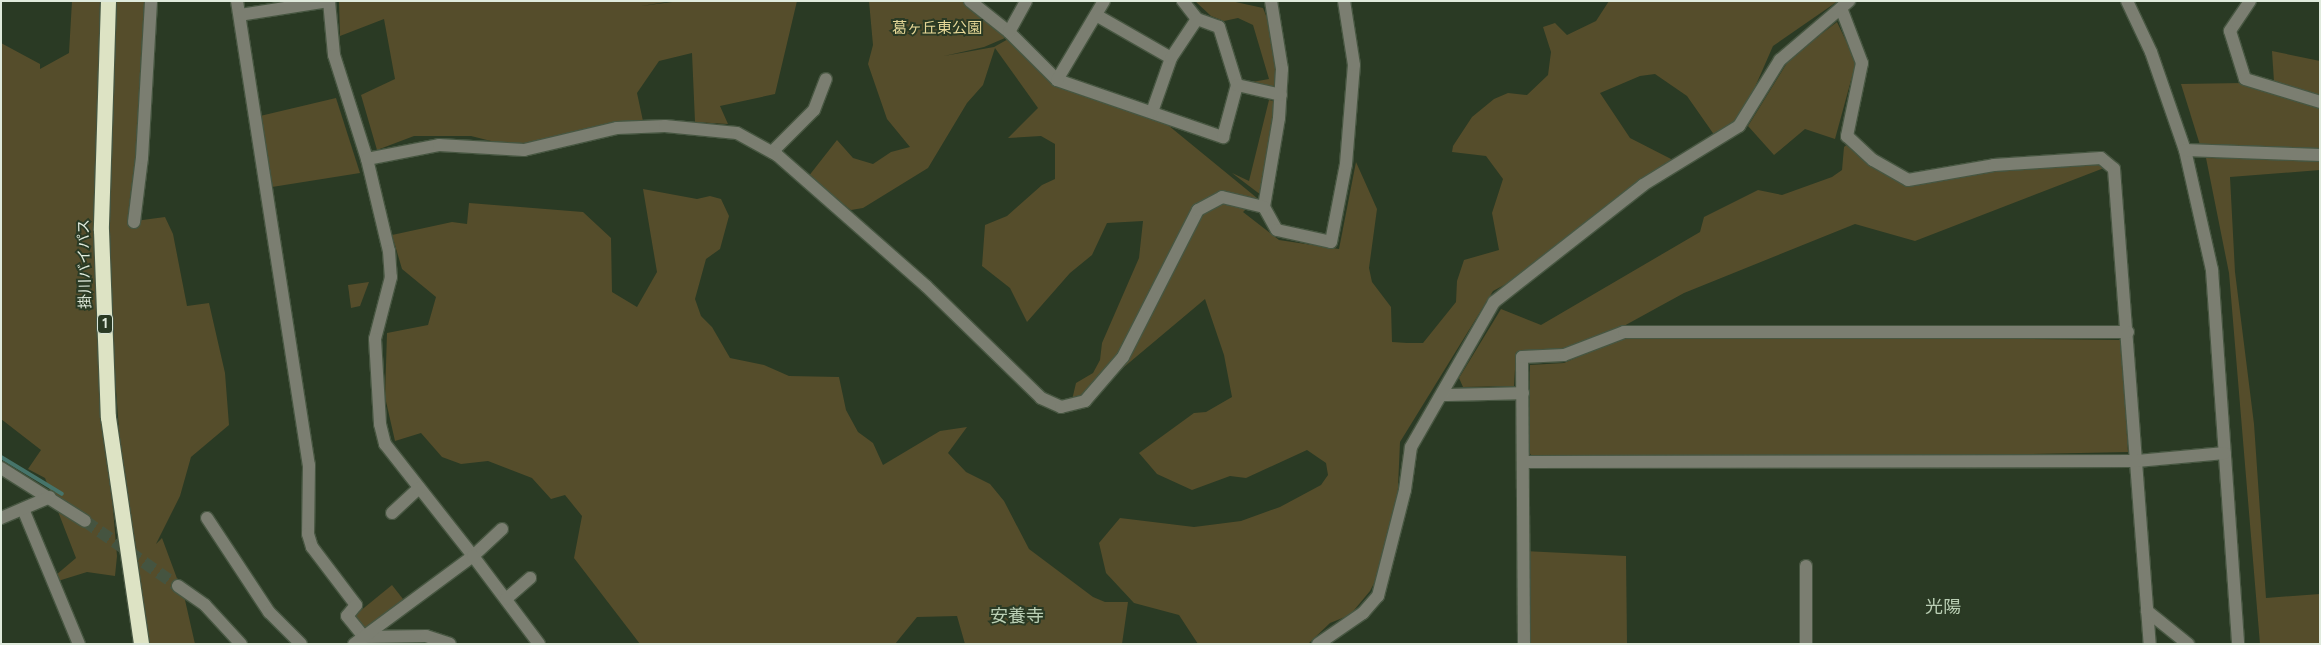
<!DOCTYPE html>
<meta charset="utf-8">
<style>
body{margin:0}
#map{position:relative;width:2321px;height:645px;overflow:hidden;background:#2a3a24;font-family:Figtree,"Noto Sans JP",sans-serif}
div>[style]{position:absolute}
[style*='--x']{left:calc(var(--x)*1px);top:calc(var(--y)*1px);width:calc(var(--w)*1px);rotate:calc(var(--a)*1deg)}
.green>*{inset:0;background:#554d2b}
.stream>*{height:4px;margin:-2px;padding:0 2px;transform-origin:2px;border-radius:2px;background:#46746a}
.minor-tunnel>*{height:12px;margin-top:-6px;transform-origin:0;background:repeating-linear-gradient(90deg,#455440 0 12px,transparent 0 18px)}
.roads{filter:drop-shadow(1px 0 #475641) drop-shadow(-1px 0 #475641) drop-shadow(0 1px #475641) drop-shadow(0 -1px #475641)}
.minor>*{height:12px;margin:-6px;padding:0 6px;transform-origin:6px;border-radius:6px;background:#7b7e71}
.highway>*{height:15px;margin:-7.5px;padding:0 7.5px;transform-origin:7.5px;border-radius:7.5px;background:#dde3c4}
span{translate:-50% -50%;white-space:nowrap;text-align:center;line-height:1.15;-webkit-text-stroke:4px #2a3a24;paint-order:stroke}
.shield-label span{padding:1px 4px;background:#2a3a24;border:1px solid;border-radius:4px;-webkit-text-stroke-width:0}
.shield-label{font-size:14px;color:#dfeadc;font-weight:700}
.park-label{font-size:15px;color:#e5d797}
.street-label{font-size:15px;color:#dfeadc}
.quarter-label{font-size:18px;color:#bacfb4}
.frame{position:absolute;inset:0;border:2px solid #dfeadc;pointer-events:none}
</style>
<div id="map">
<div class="green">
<div style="clip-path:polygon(72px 1px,100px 1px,98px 127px,105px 415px,117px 556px,115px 576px,87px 572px,58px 581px,56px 575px,76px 558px,45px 478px,28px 469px,41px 450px,1px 419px,1px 43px,40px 64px,40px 69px,69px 53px)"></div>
<div style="clip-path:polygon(117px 1px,151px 1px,135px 221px,165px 217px,173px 234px,187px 306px,209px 303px,225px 373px,229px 425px,191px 457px,180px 496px,156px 544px,162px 538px,185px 600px,195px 644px,149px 644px,125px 510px,112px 336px,107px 157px)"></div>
<div style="clip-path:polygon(339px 1px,673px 1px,641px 6px,680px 1px,797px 1px,775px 94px,720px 106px,728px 124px,695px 122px,692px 53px,659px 61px,637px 93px,643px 121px,612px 122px,515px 147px,471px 136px,414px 136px,377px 150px,361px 95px,395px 79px,384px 19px,340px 36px)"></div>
<div style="clip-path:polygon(869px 1px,970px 1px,1012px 35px,984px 47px,944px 56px,994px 47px,1010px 38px,1059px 84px,1152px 112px,1257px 198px,1243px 212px,1279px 240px,1339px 249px,1356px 162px,1377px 209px,1369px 268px,1372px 282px,1391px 307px,1392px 342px,1407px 343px,1423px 343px,1456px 302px,1457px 281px,1464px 260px,1499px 250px,1492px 213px,1503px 179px,1486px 156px,1452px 152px,1453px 146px,1472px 117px,1494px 99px,1508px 93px,1527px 95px,1548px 75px,1551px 52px,1543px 27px,1555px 23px,1567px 35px,1596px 21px,1609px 1px,1838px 1px,1773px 46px,1748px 103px,1733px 123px,1715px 136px,1687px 96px,1655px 74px,1640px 76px,1600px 93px,1630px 138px,1675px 161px,1667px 163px,1541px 265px,1493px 291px,1400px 442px,1397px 510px,1384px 564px,1370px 591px,1350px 615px,1330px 623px,1308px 644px,1198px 644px,1179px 615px,1134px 603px,1106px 573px,1099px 543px,1120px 518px,1194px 527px,1241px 521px,1280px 507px,1321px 485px,1328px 475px,1326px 463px,1307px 450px,1246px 478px,1230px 476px,1192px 490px,1157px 474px,1139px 453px,1194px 413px,1206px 412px,1232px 397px,1224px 355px,1205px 299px,1105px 383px,1072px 400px,1076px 383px,1093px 373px,1100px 360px,1102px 343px,1139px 258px,1143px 221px,1107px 223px,1092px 255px,1070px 273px,1027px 322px,1010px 288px,982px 266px,985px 225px,1007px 216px,1042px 185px,1055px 179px,1055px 144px,1041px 136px,1008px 138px,1038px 108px,995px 48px,983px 85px,967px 103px,928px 168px,863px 208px,851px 210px,808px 177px,837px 140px,853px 158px,873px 164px,891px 152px,910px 147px,887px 119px,868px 64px,873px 45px)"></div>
<div style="clip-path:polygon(1195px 1px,1231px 1px,1263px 8px,1273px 33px,1276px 85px,1266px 89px,1252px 82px,1269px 79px,1253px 25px,1238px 18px,1224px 21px,1211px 16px)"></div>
<div style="clip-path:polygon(1837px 22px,1856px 62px,1835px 139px,1805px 129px,1774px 155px,1748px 126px,1790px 58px)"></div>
<div style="clip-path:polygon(2272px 51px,2320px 61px,2320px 97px,2274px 82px)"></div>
<div style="clip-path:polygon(2243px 83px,2320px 106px,2320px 149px,2200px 145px,2181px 84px)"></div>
<div style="clip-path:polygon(336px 98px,360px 173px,272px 187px,260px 116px)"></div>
<div style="clip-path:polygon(1269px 100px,1273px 101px,1273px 118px,1261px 195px,1232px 173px,1249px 181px)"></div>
<div style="clip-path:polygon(1849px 143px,1907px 182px,1918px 185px,1993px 168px,2091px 161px,2104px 168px,1915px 241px,1855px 224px,1684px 293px,1622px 327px,1562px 350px,1516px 352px,1514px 386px,1463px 387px,1459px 378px,1501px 309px,1541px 325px,1700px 232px,1704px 217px,1758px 190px,1782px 195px,1832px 177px,1842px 170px,1844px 147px)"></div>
<div style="clip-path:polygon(2206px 158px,2320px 160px,2320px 170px,2230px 177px,2235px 272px,2254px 424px,2266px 598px,2320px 594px,2320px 644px,2260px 644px,2229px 273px)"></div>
<div style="clip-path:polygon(643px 189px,697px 199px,710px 196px,721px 199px,729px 216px,720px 249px,706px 259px,695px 299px,701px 316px,712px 327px,730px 358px,764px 365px,789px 376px,839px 377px,846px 410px,858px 432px,873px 443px,883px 465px,940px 431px,967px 427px,948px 453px,966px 472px,990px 484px,1004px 501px,1029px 549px,1093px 597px,1105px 602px,1128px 602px,1122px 644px,965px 644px,957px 616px,917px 617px,895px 644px,640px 644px,574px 558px,582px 516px,565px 495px,551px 499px,532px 478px,488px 461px,461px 464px,442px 457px,421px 433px,395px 441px,385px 397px,387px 333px,428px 325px,436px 297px,402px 269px,392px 235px,452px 222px,467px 224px,469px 203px,583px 212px,611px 238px,612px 292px,637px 307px,657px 272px)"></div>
<div style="clip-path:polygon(369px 282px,360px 306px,351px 308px,348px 285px)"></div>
<div style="clip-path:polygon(1629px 335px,2121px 340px,2128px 452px,1645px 462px,1533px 458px,1529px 452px,1530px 365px,1564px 363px)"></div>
<div style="clip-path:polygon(1522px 551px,1626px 556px,1627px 644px,1524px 644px)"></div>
<div style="clip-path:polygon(392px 585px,403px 599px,364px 630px,354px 616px)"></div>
</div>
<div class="stream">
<div style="--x:1;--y:457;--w:71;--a:31.2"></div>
</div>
<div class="minor-tunnel">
<div style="--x:85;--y:521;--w:113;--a:35"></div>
</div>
<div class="roads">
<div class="minor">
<div style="--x:237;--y:1;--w:470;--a:81.2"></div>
<div style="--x:309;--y:465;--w:69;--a:90.8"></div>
<div style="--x:308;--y:534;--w:14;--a:73"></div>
<div style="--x:312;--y:547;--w:73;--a:52.8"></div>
<div style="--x:356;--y:605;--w:14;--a:129"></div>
<div style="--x:347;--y:616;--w:27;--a:51"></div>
<div style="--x:364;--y:637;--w:62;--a:-0.9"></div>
<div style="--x:426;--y:636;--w:25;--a:18"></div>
<div style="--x:329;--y:1;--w:54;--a:84.7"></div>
<div style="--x:334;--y:55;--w:109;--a:72.4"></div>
<div style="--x:367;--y:159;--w:95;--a:76.6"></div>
<div style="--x:389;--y:251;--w:26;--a:86"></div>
<div style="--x:391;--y:277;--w:64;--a:104.5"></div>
<div style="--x:375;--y:339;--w:85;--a:86.6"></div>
<div style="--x:380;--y:424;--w:21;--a:76"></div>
<div style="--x:385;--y:444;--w:142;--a:51.8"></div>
<div style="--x:473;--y:556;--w:148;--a:143.5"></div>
<div style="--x:970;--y:1;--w:50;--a:38.5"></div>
<div style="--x:1009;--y:32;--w:68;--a:45"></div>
<div style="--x:1057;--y:80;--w:176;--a:19"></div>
<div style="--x:1223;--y:137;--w:54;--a:-74.9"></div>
<div style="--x:1237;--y:85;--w:61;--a:-107.2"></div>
<div style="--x:1219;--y:27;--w:23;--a:-160"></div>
<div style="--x:1197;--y:19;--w:23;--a:-128"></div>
<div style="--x:1271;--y:1;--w:69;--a:80.8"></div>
<div style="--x:1282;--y:69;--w:49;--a:93.5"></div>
<div style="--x:1279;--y:118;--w:90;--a:99.6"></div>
<div style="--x:1264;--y:207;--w:26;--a:61"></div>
<div style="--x:1277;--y:230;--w:55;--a:12.5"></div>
<div style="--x:1331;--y:242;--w:79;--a:-79.1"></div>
<div style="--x:1346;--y:164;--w:99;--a:-85.4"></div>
<div style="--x:1354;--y:65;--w:65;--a:-98.9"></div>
<div style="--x:2127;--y:1;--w:56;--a:64.8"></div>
<div style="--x:2151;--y:52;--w:104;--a:70.9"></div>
<div style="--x:2185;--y:150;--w:123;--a:77.3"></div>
<div style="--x:2212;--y:270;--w:375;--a:86"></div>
<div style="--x:2250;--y:1;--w:36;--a:124"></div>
<div style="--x:2230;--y:31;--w:50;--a:72.6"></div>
<div style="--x:2245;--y:79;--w:78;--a:17"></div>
<div style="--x:1841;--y:8;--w:59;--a:69.1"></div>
<div style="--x:1862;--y:63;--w:75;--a:101.6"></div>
<div style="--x:1847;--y:136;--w:35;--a:43"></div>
<div style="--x:1873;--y:160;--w:40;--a:29.7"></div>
<div style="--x:1908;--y:180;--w:87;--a:-9.9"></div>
<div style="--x:1994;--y:165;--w:107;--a:-3.7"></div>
<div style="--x:2101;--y:158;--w:17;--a:40"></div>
<div style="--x:2114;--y:169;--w:476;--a:85.7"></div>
<div style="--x:240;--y:15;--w:90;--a:-8.9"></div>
<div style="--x:1096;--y:15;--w:86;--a:29.8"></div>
<div style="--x:1009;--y:32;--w:35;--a:-61"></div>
<div style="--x:1057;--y:80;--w:92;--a:-59.3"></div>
<div style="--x:1237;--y:85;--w:45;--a:12.8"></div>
<div style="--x:1152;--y:112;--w:57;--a:-70.6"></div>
<div style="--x:1171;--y:58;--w:47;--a:-56.3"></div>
<div style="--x:2185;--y:150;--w:135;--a:2.1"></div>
<div style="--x:772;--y:152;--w:59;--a:-45"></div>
<div style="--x:814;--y:110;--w:33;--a:-69"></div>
<div style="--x:367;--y:159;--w:73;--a:-11"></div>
<div style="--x:439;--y:145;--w:85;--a:3.4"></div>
<div style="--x:524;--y:150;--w:96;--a:-13.3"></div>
<div style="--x:617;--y:128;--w:48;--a:-2.4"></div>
<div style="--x:665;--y:126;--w:72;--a:5.6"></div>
<div style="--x:737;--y:133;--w:46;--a:28.8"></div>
<div style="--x:777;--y:155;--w:198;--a:41.3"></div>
<div style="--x:926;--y:286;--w:161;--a:44.2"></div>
<div style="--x:1041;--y:398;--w:22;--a:24"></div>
<div style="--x:1061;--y:407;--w:25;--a:-14"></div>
<div style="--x:1085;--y:401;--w:58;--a:-49.2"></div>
<div style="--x:1123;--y:357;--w:165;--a:-63"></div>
<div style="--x:1198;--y:210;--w:27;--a:-28"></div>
<div style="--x:1222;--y:197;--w:43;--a:13.4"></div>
<div style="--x:134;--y:222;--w:64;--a:-82.9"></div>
<div style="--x:142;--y:158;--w:157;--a:-86.7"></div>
<div style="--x:1443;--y:395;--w:80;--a:-1.4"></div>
<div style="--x:1523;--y:462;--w:614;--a:-0.09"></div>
<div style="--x:2137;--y:461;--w:88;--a:-5.2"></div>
<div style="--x:1;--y:468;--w:99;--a:32.2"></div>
<div style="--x:23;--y:509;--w:146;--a:67.5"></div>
<div style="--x:392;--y:513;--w:37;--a:-43"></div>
<div style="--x:1;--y:518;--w:53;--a:-23.2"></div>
<div style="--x:207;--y:518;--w:113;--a:56.6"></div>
<div style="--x:269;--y:612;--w:45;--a:45"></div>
<div style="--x:502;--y:529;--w:40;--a:137"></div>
<div style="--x:473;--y:556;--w:110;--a:53.1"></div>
<div style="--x:1806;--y:566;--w:78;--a:90"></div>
<div style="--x:178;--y:586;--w:33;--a:35"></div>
<div style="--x:205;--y:605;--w:53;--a:47.3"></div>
<div style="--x:506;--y:599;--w:32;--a:-41"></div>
<div style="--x:2147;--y:611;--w:53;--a:38.8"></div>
<div style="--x:1318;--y:644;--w:55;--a:-34.6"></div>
<div style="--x:1363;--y:613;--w:23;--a:-49"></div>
<div style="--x:1378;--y:596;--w:109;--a:-75.7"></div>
<div style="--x:1405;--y:490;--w:43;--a:-82.1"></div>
<div style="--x:1411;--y:447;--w:167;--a:-60.2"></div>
<div style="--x:1494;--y:302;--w:189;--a:-38.1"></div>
<div style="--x:1643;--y:185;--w:113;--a:-31.6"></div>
<div style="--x:1739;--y:126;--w:78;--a:-58.2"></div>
<div style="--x:1780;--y:60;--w:91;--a:-40.5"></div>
<div style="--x:1524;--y:644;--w:287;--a:-90.4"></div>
<div style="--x:1522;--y:357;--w:42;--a:-2.7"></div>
<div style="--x:1564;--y:355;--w:64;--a:-21"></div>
<div style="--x:1624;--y:332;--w:504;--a:0"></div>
</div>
<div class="highway">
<div style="--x:108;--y:1;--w:229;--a:91.8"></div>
<div style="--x:101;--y:230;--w:187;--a:87.9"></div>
<div style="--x:108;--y:417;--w:229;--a:81.7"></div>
</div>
</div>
<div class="shield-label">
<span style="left:105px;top:324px">1</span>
</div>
<div class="park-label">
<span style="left:937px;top:29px">葛ヶ丘東公園</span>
</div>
<div class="street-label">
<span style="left:85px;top:264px;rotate:-91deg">掛川バイパス</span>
</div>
<div class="quarter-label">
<span style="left:1943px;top:607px">光陽</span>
<span style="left:1017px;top:616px">安養寺</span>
</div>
<div class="frame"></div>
</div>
